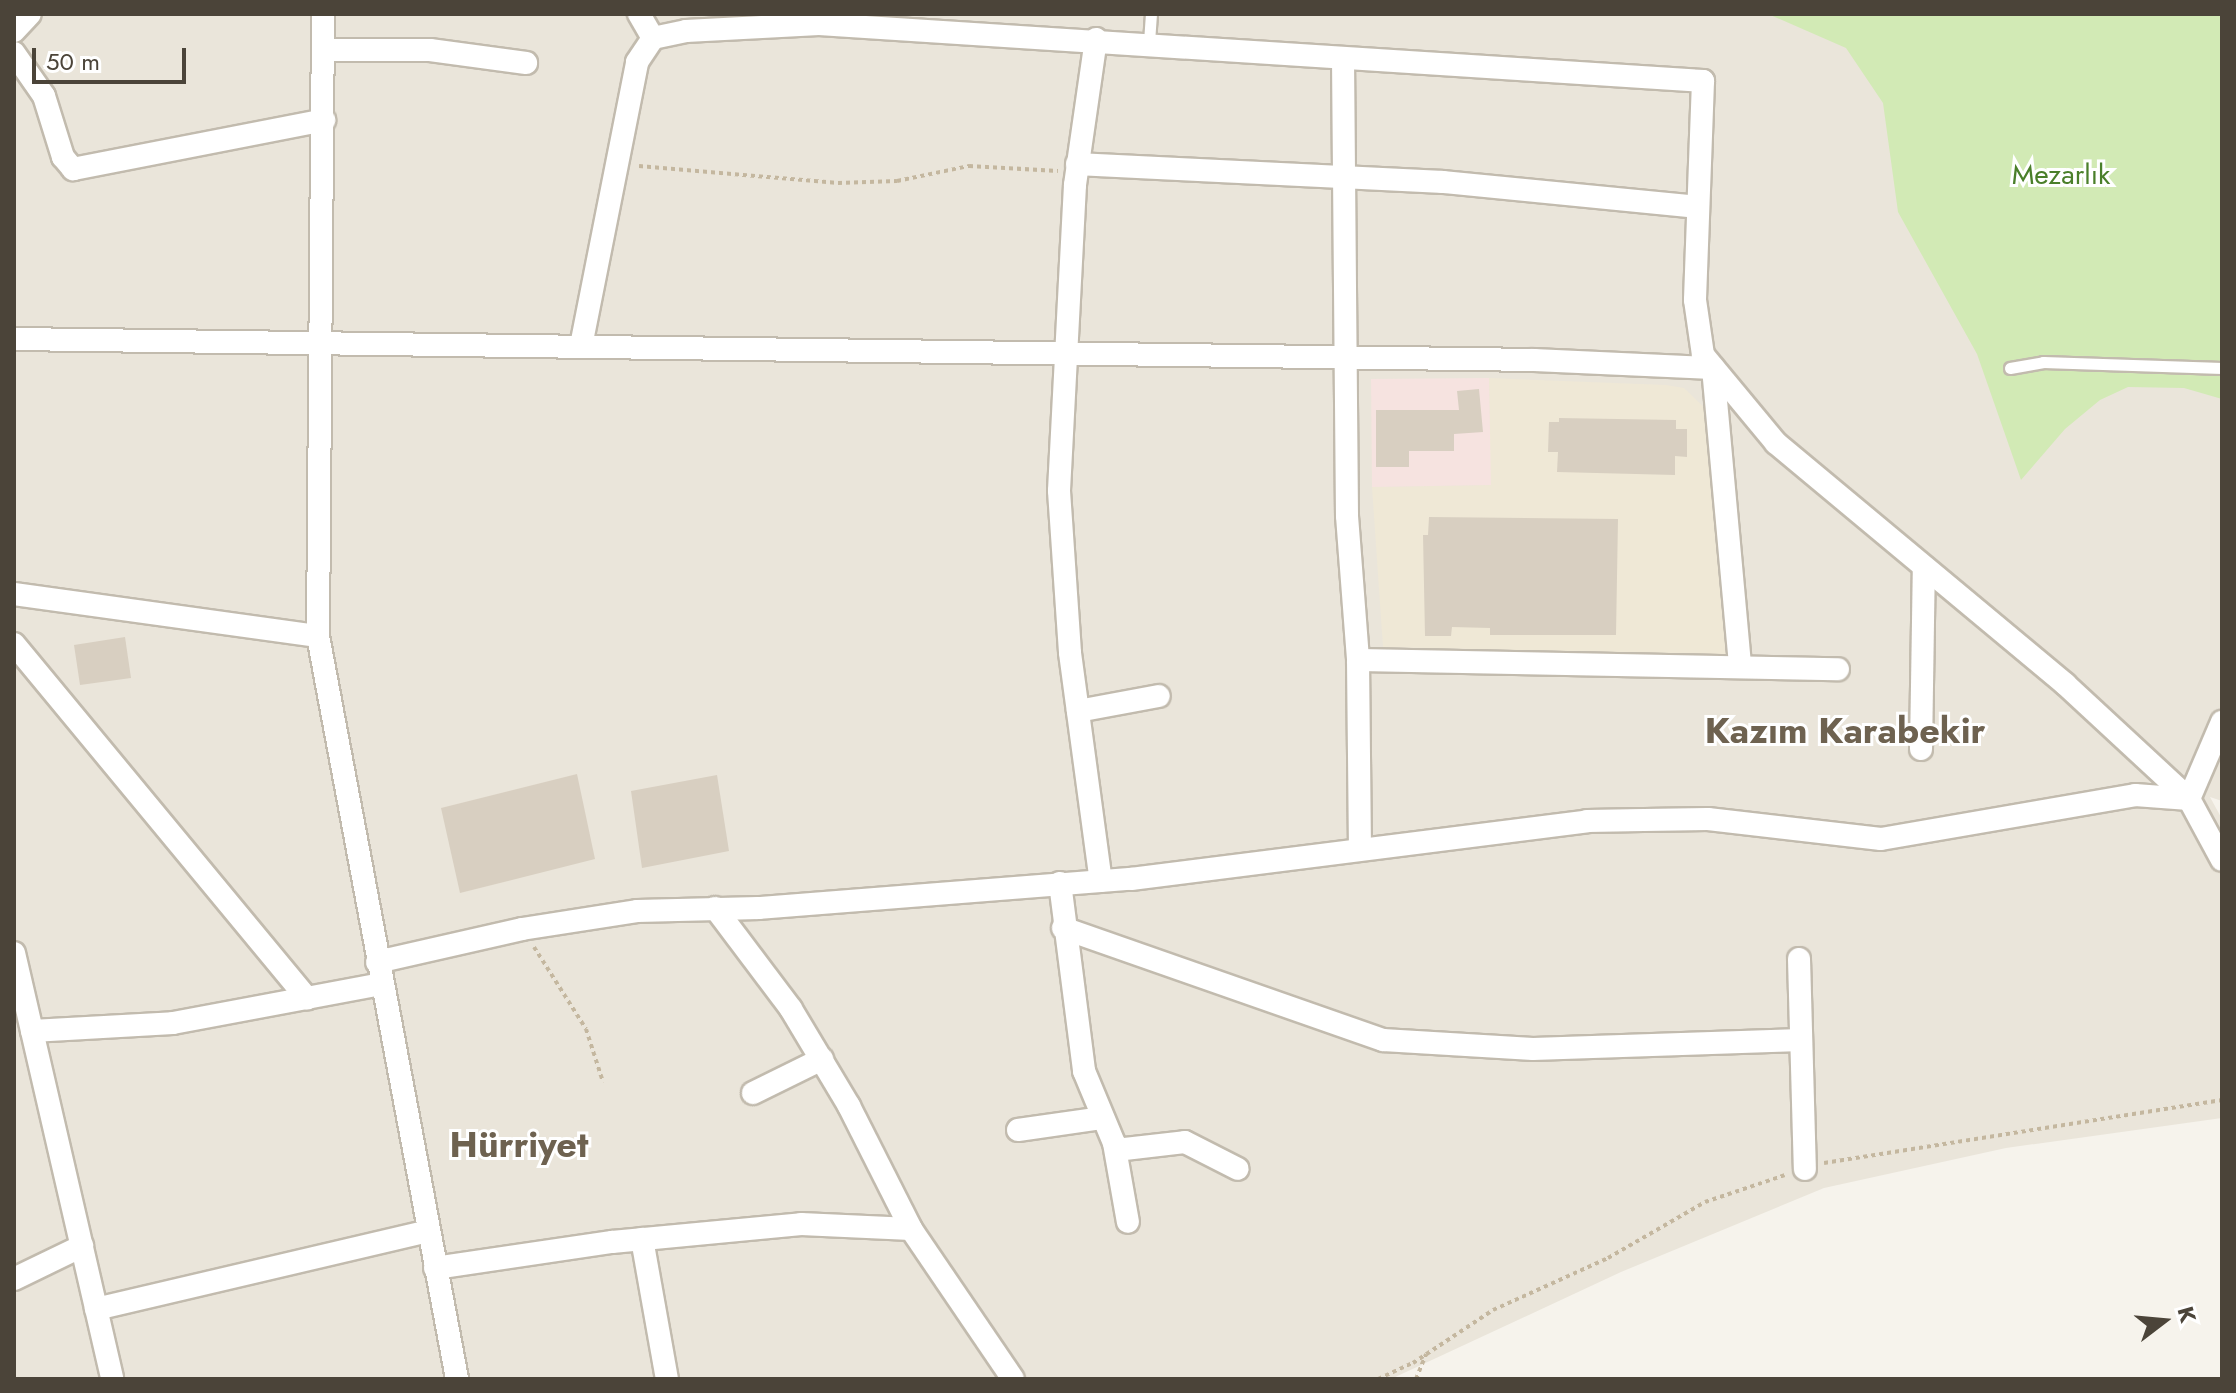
<!DOCTYPE html>
<meta charset="utf-8">
<style>
body{margin:0}
#map{position:relative;width:2236px;height:1393px;overflow:hidden;background:#f6f3ec;font-family:Jost,sans-serif}
div>[style]{position:absolute}
[style*='--x']{left:calc(var(--x)*1px);top:calc(var(--y)*1px);width:calc(var(--w)*1px);rotate:calc(var(--a)*1deg)}
.residential>*{inset:0;background:#eae5da}
.education>*{inset:0;background:#efe8d6}
.medical>*{inset:0;background:#f6e3e0}
.green>*{inset:0;background:#d2eab5}
.building>*{inset:0;background:#d8cfc1}
.path>*{height:4px;margin-top:-2px;transform-origin:0;background:repeating-linear-gradient(90deg,#c4b79f 0 4px,transparent 0 8px)}
.roads{filter:drop-shadow(2px 0 #c2bbae) drop-shadow(-2px 0 #c2bbae) drop-shadow(0 2px #c2bbae) drop-shadow(0 -2px #c2bbae)}
.lane>*{height:11px;margin:-5.5px;padding:0 5.5px;transform-origin:5.5px;border-radius:5.5px;background:#fff}
.street>*{height:22px;margin:-11px;padding:0 11px;transform-origin:11px;border-radius:11px;background:#fff}
span{translate:-50% -50%;white-space:nowrap;text-align:center;line-height:1.15;-webkit-text-stroke:6px #fff;paint-order:stroke}
.park-label{font-size:28px;color:#4a7f2a}
.district-label{font-size:36px;color:#6e6250;font-weight:700}
.frame{position:absolute;inset:0;border:16px solid #4b4439;pointer-events:none}
.north{position:absolute;left:2124px;top:1281px;width:80px;height:80px;-webkit-text-stroke:6px #fff;paint-order:stroke;rotate:74deg;font-size:22px;font-weight:700;line-height:32px;text-align:center;color:#4b4439}
.north::after{content:'';display:block;margin:auto;width:28px;height:36px;background:#4b4439;clip-path:polygon(50% 0,100% 100%,50% 72%,0 100%)}
.scale{position:absolute;left:32px;top:48px;width:154px;height:36px;box-sizing:border-box;border:4px solid #4b4439;border-top:0;padding-left:10px;font-size:24px;line-height:28px;white-space:nowrap;color:#4b4439;-webkit-text-stroke:6px #fff;paint-order:stroke}
</style>
<div id="map">
<div class="residential">
<div style="clip-path:polygon(14px 14px,2222px 14px,2222px 801px,2210px 797px,2222px 819px,2222px 1118px,2006px 1148px,1824px 1188px,1621px 1272px,1391px 1379px,14px 1379px)"></div>
</div>
<div class="education">
<div style="clip-path:polygon(1489px 378px,1666px 385px,1684px 388px,1715px 418px,1729px 655px,1383px 647px,1372px 487px,1490px 485px)"></div>
</div>
<div class="medical">
<div style="clip-path:polygon(1489px 378px,1491px 485px,1372px 487px,1371px 379px)"></div>
</div>
<div class="green">
<div style="clip-path:polygon(1768px 14px,2222px 14px,2222px 399px,2184px 388px,2128px 387px,2100px 400px,2065px 429px,2021px 480px,1977px 354px,1898px 212px,1883px 103px,1846px 48px)"></div>
</div>
<div class="building">
<div style="clip-path:polygon(1479px 389px,1483px 432px,1454px 434px,1454px 451px,1409px 451px,1409px 467px,1376px 467px,1376px 410px,1459px 410px,1457px 391px)"></div>
<div style="clip-path:polygon(1559px 418px,1676px 420px,1676px 429px,1687px 429px,1687px 457px,1675px 456px,1675px 475px,1557px 472px,1558px 452px,1548px 452px,1549px 422px,1559px 422px)"></div>
<div style="clip-path:polygon(1429px 517px,1618px 519px,1616px 635px,1490px 635px,1490px 628px,1452px 627px,1451px 636px,1425px 636px,1423px 535px,1428px 535px)"></div>
<div style="clip-path:polygon(125px 637px,131px 678px,80px 685px,74px 645px)"></div>
<div style="clip-path:polygon(577px 774px,595px 859px,460px 893px,441px 808px)"></div>
<div style="clip-path:polygon(717px 775px,729px 851px,642px 868px,631px 791px)"></div>
</div>
<div class="path">
<div style="--x:639;--y:166;--w:200;--a:4.9"></div>
<div style="--x:838;--y:183;--w:59;--a:-1.9"></div>
<div style="--x:897;--y:181;--w:74;--a:-11.8"></div>
<div style="--x:969;--y:166;--w:89;--a:3.2"></div>
<div style="--x:534;--y:947;--w:97;--a:57.6"></div>
<div style="--x:586;--y:1029;--w:56;--a:72.2"></div>
<div style="--x:1824;--y:1163;--w:403;--a:-9"></div>
<div style="--x:1378;--y:1379;--w:38;--a:-25"></div>
<div style="--x:1413;--y:1363;--w:96;--a:-33.5"></div>
<div style="--x:1493;--y:1310;--w:126;--a:-24.3"></div>
<div style="--x:1608;--y:1258;--w:112;--a:-30"></div>
<div style="--x:1705;--y:1202;--w:84;--a:-18.6"></div>
<div style="--x:1416;--y:1379;--w:27;--a:-68"></div>
</div>
<div class="roads">
<div class="lane">
<div style="--x:1149;--y:42;--w:28;--a:-86"></div>
<div style="--x:2010;--y:368;--w:34;--a:-10"></div>
<div style="--x:2043;--y:362;--w:179;--a:1.9"></div>
</div>
<div class="street">
<div style="--x:323;--y:14;--w:622;--a:90.46"></div>
<div style="--x:318;--y:636;--w:756;--a:79.4"></div>
<div style="--x:639;--y:14;--w:28;--a:60"></div>
<div style="--x:14;--y:31;--w:23;--a:-47"></div>
<div style="--x:1096;--y:39;--w:148;--a:98.2"></div>
<div style="--x:1075;--y:185;--w:306;--a:93"></div>
<div style="--x:1059;--y:491;--w:162;--a:86.1"></div>
<div style="--x:1070;--y:653;--w:230;--a:82.3"></div>
<div style="--x:323;--y:50;--w:107;--a:0"></div>
<div style="--x:430;--y:50;--w:97;--a:7.7"></div>
<div style="--x:14;--y:53;--w:52;--a:55.1"></div>
<div style="--x:44;--y:96;--w:64;--a:72.7"></div>
<div style="--x:63;--y:157;--w:16;--a:50"></div>
<div style="--x:73;--y:169;--w:256;--a:-11"></div>
<div style="--x:1343;--y:58;--w:458;--a:89.5"></div>
<div style="--x:1347;--y:516;--w:144;--a:85.6"></div>
<div style="--x:1358;--y:660;--w:187;--a:89.4"></div>
<div style="--x:1077;--y:164;--w:366;--a:2.8"></div>
<div style="--x:1443;--y:182;--w:256;--a:5.6"></div>
<div style="--x:14;--y:339;--w:1520;--a:0.79"></div>
<div style="--x:1534;--y:360;--w:179;--a:2.6"></div>
<div style="--x:1713;--y:368;--w:299;--a:84.8"></div>
<div style="--x:581;--y:346;--w:289;--a:-78.8"></div>
<div style="--x:637;--y:62;--w:29;--a:-56"></div>
<div style="--x:653;--y:38;--w:34;--a:-12"></div>
<div style="--x:686;--y:31;--w:133;--a:-3"></div>
<div style="--x:819;--y:24;--w:886;--a:3.69"></div>
<div style="--x:1703;--y:81;--w:219;--a:92.1"></div>
<div style="--x:1695;--y:300;--w:56;--a:81.7"></div>
<div style="--x:1703;--y:355;--w:114;--a:50.3"></div>
<div style="--x:1776;--y:443;--w:376;--a:39.8"></div>
<div style="--x:2065;--y:684;--w:169;--a:42.8"></div>
<div style="--x:2189;--y:799;--w:69;--a:61.6"></div>
<div style="--x:14;--y:594;--w:307;--a:7.9"></div>
<div style="--x:14;--y:644;--w:460;--a:50.4"></div>
<div style="--x:1358;--y:660;--w:480;--a:1.1"></div>
<div style="--x:1078;--y:711;--w:82;--a:-10.5"></div>
<div style="--x:1921;--y:749;--w:182;--a:-89.1"></div>
<div style="--x:1060;--y:883;--w:190;--a:82.7"></div>
<div style="--x:1084;--y:1071;--w:78;--a:67.4"></div>
<div style="--x:1114;--y:1143;--w:80;--a:80"></div>
<div style="--x:715;--y:908;--w:126;--a:53"></div>
<div style="--x:791;--y:1009;--w:113;--a:59.1"></div>
<div style="--x:849;--y:1106;--w:138;--a:63.2"></div>
<div style="--x:911;--y:1229;--w:181;--a:55.8"></div>
<div style="--x:1063;--y:928;--w:339;--a:19.3"></div>
<div style="--x:1383;--y:1040;--w:150;--a:3.4"></div>
<div style="--x:1533;--y:1049;--w:268;--a:-1.9"></div>
<div style="--x:14;--y:953;--w:437;--a:77"></div>
<div style="--x:1799;--y:959;--w:210;--a:88.4"></div>
<div style="--x:377;--y:962;--w:149;--a:-12.8"></div>
<div style="--x:522;--y:929;--w:116;--a:-8.9"></div>
<div style="--x:637;--y:911;--w:122;--a:-1.4"></div>
<div style="--x:759;--y:908;--w:373;--a:-4.5"></div>
<div style="--x:1131;--y:879;--w:460;--a:-7.2"></div>
<div style="--x:1587;--y:821;--w:121;--a:-0.9"></div>
<div style="--x:1708;--y:819;--w:174;--a:6.6"></div>
<div style="--x:1881;--y:839;--w:258;--a:-9.8"></div>
<div style="--x:2135;--y:795;--w:54;--a:4.2"></div>
<div style="--x:2189;--y:799;--w:84;--a:-66.8"></div>
<div style="--x:32;--y:1031;--w:141;--a:-3.2"></div>
<div style="--x:173;--y:1023;--w:212;--a:-10.6"></div>
<div style="--x:753;--y:1093;--w:77;--a:-26.2"></div>
<div style="--x:1018;--y:1130;--w:84;--a:-8.2"></div>
<div style="--x:1116;--y:1150;--w:69;--a:-6.6"></div>
<div style="--x:1185;--y:1142;--w:59;--a:27"></div>
<div style="--x:642;--y:1239;--w:142;--a:79.9"></div>
<div style="--x:435;--y:1268;--w:179;--a:-8.4"></div>
<div style="--x:612;--y:1242;--w:190;--a:-5.4"></div>
<div style="--x:801;--y:1224;--w:110;--a:2.6"></div>
<div style="--x:14;--y:1279;--w:76;--a:-25.9"></div>
<div style="--x:96;--y:1309;--w:341;--a:-13.2"></div>
</div>
</div>
<div class="park-label">
<span style="left:2061px;top:175px">Mezarlık</span>
</div>
<div class="district-label">
<span style="left:1845px;top:731px">Kazım Karabekir</span>
<span style="left:519px;top:1145px">Hürriyet</span>
</div>
<div class="frame"></div>
<div class="north">K</div>
<div class="scale">50 m</div>
</div>
